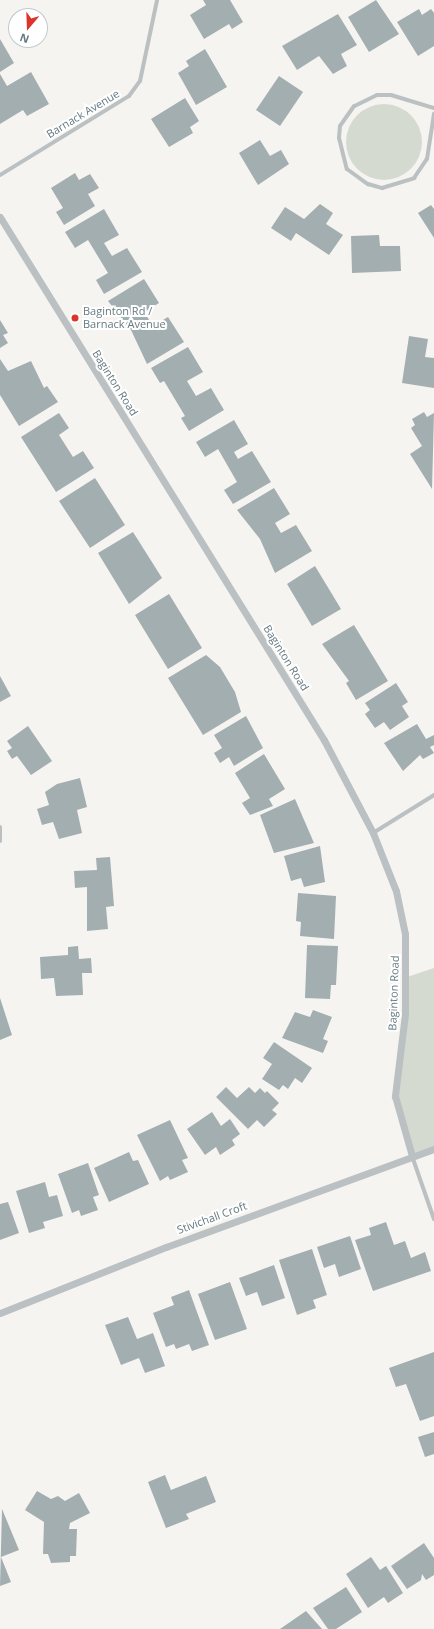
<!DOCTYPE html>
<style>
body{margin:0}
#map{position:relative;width:434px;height:1629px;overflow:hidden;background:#f5f4f1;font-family:"Open Sans",sans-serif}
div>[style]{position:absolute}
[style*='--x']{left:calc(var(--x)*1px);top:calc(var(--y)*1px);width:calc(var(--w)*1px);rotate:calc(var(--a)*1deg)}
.green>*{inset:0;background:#d5dad1}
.round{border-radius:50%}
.building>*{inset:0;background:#a3aeb1}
.minor>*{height:4px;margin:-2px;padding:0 2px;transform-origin:2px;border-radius:2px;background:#bbc1c3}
.tertiary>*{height:7px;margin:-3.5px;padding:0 3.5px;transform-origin:3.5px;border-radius:3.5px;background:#bbc1c3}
.dots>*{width:11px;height:11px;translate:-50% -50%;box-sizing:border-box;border:2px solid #fff;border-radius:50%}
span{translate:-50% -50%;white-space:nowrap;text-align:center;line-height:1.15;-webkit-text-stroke:4px #fff;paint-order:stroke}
.street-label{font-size:11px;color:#657a81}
.poi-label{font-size:11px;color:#657a81}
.left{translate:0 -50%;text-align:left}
.north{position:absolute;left:8px;top:8px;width:40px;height:40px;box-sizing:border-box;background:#fff;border:1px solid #c1cacd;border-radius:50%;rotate:199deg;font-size:11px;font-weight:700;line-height:16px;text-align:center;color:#657a81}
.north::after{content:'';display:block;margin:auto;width:14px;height:18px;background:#dc332a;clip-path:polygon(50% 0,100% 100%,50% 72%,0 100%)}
</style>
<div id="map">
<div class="green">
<div class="round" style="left:346px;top:104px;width:76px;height:76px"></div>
<div style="clip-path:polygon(434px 968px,434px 1149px,412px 1156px,397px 1107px,407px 977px)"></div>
</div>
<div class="building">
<div style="clip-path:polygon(203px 0,230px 0,243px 22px,232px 29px,229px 24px,204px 39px,190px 15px,206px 5px)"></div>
<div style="clip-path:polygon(376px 0,399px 34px,369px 52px,348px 17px)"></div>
<div style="clip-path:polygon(419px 9px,422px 15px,431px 9px,434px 13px,434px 46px,418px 56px,397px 22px)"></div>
<div style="clip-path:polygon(338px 14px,357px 45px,341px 54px,347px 66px,333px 74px,319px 56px,297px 70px,282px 46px)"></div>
<div style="clip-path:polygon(0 39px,14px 63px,0 72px)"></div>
<div style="clip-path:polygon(205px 49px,227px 87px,196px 105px,178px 73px,189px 66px,186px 61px)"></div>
<div style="clip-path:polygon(31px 72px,49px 104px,27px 116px,23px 110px,0 124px,0 74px,7px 86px)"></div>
<div style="clip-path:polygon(279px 76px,303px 92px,280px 126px,256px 110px)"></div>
<div style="clip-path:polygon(185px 98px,199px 121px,190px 127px,193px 133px,169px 147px,151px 119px)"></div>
<div style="clip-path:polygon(260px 140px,270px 156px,281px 150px,289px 164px,258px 185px,239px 153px)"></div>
<div style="clip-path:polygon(75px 173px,79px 180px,90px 174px,99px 188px,88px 194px,95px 206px,64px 225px,56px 212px,63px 208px,51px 188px)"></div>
<div style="clip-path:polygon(320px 204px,333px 213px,326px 224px,343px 235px,329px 255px,296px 233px,291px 241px,271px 228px,285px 207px,304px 219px)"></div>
<div style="clip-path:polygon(431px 205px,434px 209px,434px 238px,418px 213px)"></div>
<div style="clip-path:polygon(104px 209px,119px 235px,104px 243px,112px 256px,127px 248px,142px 272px,104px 294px,96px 280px,108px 273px,88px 240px,75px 248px,65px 232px)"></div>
<div style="clip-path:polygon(379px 235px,380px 246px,400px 246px,401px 271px,352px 273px,351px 236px)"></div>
<div style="clip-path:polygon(144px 279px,159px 303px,144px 312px,153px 326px,168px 317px,184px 342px,147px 364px,131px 330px,108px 301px)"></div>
<div style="clip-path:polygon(0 320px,8px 333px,3px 335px,8px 343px,0 348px)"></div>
<div style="clip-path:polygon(409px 336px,428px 339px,425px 357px,434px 358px,434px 388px,402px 383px)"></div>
<div style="clip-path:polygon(188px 347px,203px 372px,187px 381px,196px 396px,211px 388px,224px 410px,189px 431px,181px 418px,185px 416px,164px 381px,160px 383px,151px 368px)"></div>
<div style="clip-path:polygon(0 359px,8px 371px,31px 361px,44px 388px,47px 386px,58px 402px,19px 426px,0 395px)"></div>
<div style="clip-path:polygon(424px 412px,427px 417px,434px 413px,432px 489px,410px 454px,422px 446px,411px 428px,415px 425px,412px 419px)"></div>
<div style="clip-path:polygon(59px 413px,69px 428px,59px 435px,73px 457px,83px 451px,94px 468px,56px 492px,21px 437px)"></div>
<div style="clip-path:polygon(234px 420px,248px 444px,234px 452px,238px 459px,252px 451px,271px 482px,233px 504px,224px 490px,237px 482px,218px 449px,205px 457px,196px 442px)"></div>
<div style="clip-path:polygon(95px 478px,125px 525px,90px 548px,59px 501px)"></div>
<div style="clip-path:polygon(274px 488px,290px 514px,275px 523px,281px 533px,296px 525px,312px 551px,275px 573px,260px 539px,237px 510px)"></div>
<div style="clip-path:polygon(133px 532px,162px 578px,129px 604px,98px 553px)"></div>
<div style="clip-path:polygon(315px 566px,341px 609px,312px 626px,287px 584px)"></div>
<div style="clip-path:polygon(169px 594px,202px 648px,168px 669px,135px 615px)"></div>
<div style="clip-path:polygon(354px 625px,388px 681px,356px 700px,346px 683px,349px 681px,322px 644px)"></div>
<div style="clip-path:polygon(206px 655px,220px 667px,235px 692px,241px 712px,203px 735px,168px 678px)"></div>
<div style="clip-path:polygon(0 676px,11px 696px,0 702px)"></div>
<div style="clip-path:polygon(396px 683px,408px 702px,402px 706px,409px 717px,390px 730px,384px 722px,375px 728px,365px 714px,370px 710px,365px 703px)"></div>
<div style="clip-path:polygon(246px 716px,263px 748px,234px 766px,229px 757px,220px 763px,214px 753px,222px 748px,214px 735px)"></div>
<div style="clip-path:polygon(417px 724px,426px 739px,434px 735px,434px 745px,430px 747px,434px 753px,423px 759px,420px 755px,403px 771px,384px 743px)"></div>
<div style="clip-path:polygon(28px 726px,52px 761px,31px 775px,17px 756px,12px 759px,7px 751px,12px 748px,7px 741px)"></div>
<div style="clip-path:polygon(264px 754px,285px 789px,269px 799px,273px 806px,250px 815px,242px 803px,250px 798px,235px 773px)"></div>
<div style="clip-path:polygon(80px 778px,87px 807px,77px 810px,82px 833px,59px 839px,53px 822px,42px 825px,37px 809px,49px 805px,45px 792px,57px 784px)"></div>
<div style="clip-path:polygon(295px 799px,314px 843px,274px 853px,260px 815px)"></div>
<div style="clip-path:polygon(320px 846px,325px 882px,304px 887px,301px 878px,291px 881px,284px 856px)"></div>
<div style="clip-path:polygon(110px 857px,114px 906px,106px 907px,108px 929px,87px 931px,87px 887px,75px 888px,74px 871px,97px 870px,96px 858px)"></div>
<div style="clip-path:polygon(298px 893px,336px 896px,334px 939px,300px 936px,301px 922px,296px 921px)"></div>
<div style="clip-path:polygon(307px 945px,338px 946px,336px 985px,331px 985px,330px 999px,305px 998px)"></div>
<div style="clip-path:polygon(78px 946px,79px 959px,91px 958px,92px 973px,82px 973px,83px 995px,56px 996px,54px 978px,41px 979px,40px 957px,68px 955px,68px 947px)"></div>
<div style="clip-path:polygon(0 998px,12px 1035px,0 1040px)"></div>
<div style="clip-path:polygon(313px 1010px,332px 1017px,323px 1039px,328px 1041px,323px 1053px,282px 1038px,295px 1012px,310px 1017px)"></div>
<div style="clip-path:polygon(274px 1042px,312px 1068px,302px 1083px,295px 1078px,288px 1089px,283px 1085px,279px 1090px,262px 1079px,272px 1064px,263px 1058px)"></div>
<div style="clip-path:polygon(226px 1087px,237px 1098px,249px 1087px,255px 1093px,260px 1088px,265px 1093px,267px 1091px,279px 1103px,272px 1110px,277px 1114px,264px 1127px,257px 1120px,248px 1129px,216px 1097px)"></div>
<div style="clip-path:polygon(212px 1112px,221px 1126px,230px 1119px,240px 1134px,232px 1140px,235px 1145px,220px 1155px,216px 1147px,205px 1155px,187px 1129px)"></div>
<div style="clip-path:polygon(170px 1120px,188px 1158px,182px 1160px,188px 1172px,170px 1180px,168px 1176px,160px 1181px,137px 1135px)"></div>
<div style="clip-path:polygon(129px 1152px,133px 1161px,138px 1160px,149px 1184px,109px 1202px,94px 1168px)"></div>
<div style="clip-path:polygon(88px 1163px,99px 1195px,93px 1197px,98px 1210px,81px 1216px,79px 1210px,72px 1213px,58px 1174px)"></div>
<div style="clip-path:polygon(45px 1182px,49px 1197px,57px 1195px,63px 1216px,43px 1222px,45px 1228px,29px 1233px,16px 1191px)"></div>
<div style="clip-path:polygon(8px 1202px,19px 1233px,0 1240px,0 1204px)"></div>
<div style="clip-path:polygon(386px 1222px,394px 1245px,405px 1241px,411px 1258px,425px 1252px,431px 1271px,373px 1291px,355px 1240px,371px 1235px,369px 1228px)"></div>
<div style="clip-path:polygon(350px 1236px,361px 1269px,339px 1277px,335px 1264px,324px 1268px,317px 1247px)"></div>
<div style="clip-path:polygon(312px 1249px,327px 1295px,313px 1300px,316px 1308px,297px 1315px,279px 1260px)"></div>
<div style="clip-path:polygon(274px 1265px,285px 1298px,262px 1306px,257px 1292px,246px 1296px,239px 1278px)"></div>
<div style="clip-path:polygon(230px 1282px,247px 1329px,215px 1340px,198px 1294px)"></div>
<div style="clip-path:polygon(189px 1290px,209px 1345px,192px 1351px,189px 1344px,176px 1349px,174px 1344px,166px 1347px,153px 1313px,174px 1305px,171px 1297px)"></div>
<div style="clip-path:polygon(128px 1317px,137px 1339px,153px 1333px,165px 1366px,145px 1373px,139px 1358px,121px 1365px,105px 1325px)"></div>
<div style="clip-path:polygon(434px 1352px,434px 1416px,420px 1421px,406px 1384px,396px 1387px,389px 1368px)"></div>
<div style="clip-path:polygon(434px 1432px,434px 1454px,425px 1457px,418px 1437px)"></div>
<div style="clip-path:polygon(165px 1475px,171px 1490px,206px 1476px,216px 1502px,186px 1514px,189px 1519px,166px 1528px,148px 1482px)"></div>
<div style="clip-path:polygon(37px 1491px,51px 1499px,58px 1496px,65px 1501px,79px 1493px,90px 1513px,70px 1523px,69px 1529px,77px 1529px,76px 1556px,70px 1556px,70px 1562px,51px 1563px,48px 1554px,43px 1554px,44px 1522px,25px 1510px)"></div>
<div style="clip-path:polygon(2px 1509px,19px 1550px,1px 1557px,11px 1582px,0 1586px)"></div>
<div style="clip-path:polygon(424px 1543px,434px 1558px,434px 1575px,426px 1580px,422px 1574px,421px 1580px,407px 1589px,391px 1566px)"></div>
<div style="clip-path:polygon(371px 1557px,380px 1570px,386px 1566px,403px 1593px,388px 1603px,384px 1597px,368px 1608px,346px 1574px)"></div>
<div style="clip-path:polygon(346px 1587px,362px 1612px,336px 1629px,328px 1629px,313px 1608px)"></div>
<div style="clip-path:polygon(306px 1611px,322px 1629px,280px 1629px)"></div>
</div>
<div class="minor">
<div style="--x:434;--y:108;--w:45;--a:-163.2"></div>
<div style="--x:391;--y:95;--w:14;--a:180"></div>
<div style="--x:377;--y:95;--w:25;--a:154"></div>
<div style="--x:354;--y:106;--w:24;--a:125"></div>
<div style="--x:340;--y:126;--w:12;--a:95"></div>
<div style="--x:339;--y:138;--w:32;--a:76"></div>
<div style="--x:347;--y:169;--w:26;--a:36"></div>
<div style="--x:368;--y:184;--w:15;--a:16"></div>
<div style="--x:382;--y:188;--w:34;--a:-17"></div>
<div style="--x:414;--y:178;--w:23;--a:-56"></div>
<div style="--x:427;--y:159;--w:46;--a:-81.2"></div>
<div style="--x:0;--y:175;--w:151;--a:-31.5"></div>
<div style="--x:129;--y:96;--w:19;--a:-54"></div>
<div style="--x:140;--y:81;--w:83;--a:-78.1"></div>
<div style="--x:0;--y:827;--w:14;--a:90"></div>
<div style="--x:373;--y:833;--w:72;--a:-31.9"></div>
<div style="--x:412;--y:1156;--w:67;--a:70.8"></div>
</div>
<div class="tertiary">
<div style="--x:0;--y:217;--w:615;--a:58.22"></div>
<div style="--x:324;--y:740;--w:105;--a:62.2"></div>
<div style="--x:373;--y:833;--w:62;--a:68.4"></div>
<div style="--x:396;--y:891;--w:44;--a:78.2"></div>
<div style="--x:405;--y:934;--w:80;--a:90"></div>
<div style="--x:405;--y:1014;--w:83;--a:97"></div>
<div style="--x:395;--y:1096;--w:62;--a:74.2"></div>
<div style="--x:0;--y:1313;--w:179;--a:-21.7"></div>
<div style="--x:166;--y:1247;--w:285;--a:-20.1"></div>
</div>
<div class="dots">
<div style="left:75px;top:318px;background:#dc332a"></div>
</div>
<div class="street-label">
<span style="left:83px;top:114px;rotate:-31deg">Barnack Avenue</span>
<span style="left:115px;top:383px;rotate:58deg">Baginton Road</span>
<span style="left:286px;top:658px;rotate:58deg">Baginton Road</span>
<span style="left:394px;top:993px;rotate:-88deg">Baginton Road</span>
<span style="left:212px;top:1218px;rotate:-20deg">Stivichall Croft</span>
</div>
<div class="poi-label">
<span class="left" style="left:83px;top:318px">Baginton Rd /<br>Barnack Avenue</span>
</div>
<div class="north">N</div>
</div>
